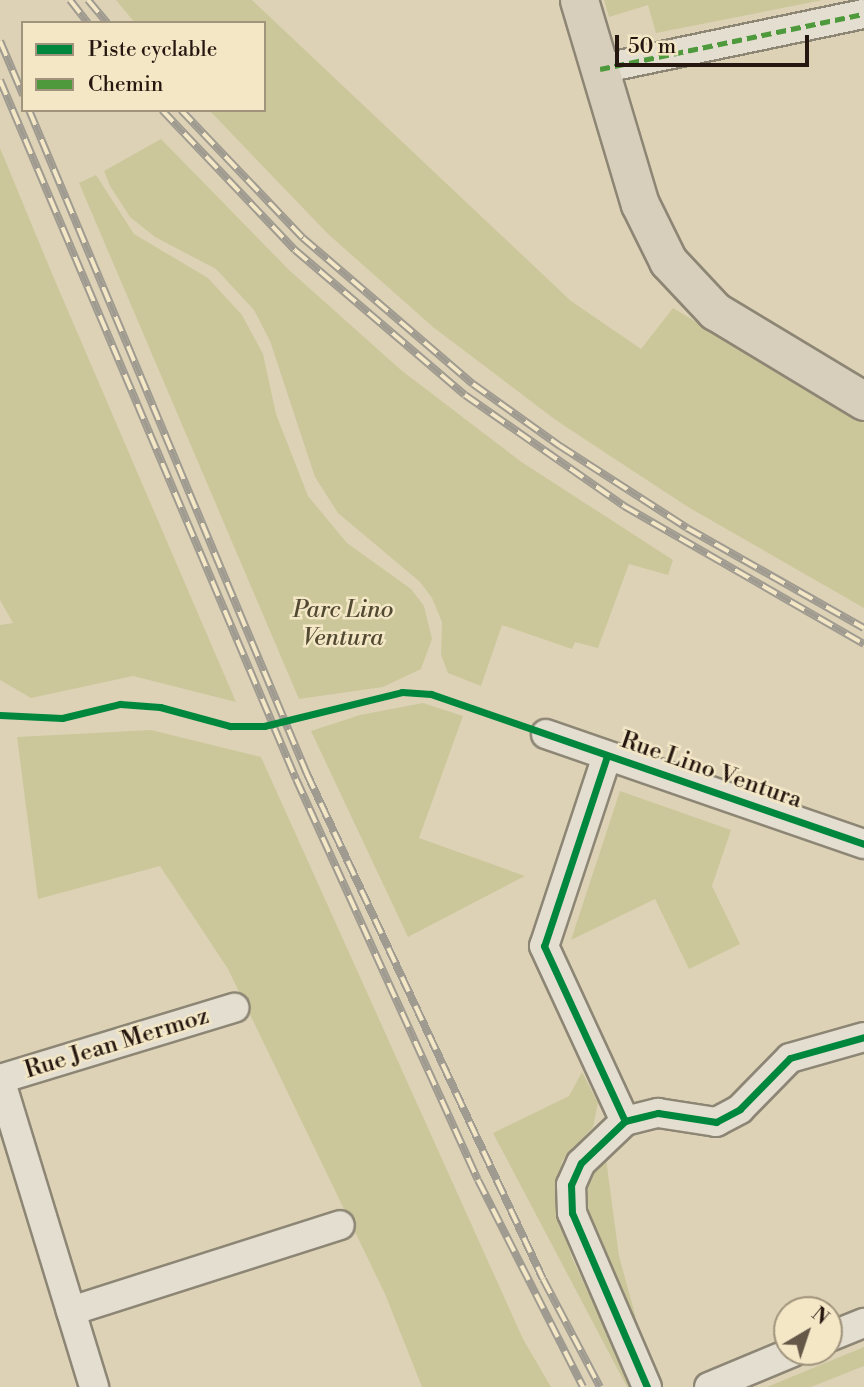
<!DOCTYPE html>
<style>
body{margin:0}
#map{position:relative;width:864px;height:1387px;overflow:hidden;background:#ddd2b6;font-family:"Libre Bodoni",serif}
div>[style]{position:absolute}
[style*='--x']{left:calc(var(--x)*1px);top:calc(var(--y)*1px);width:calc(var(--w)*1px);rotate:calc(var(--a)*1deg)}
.green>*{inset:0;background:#cbc79a}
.roads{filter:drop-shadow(2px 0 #8d8675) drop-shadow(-2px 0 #8d8675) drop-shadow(0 2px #8d8675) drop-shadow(0 -2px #8d8675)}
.minor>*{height:28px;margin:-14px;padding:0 14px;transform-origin:14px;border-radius:14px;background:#e3ded0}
.major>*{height:37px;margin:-18.5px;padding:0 18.5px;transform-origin:18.5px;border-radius:18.5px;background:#d7cfbc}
.rail>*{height:8px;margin-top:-4px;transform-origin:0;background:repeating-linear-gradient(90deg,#f3e7c6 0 16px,#a09b90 0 32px);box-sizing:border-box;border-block:2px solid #a09b90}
.quiet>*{height:5px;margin-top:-2.5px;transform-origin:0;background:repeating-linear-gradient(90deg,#4e993c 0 10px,transparent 0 15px)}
.cycleway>*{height:7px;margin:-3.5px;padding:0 3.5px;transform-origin:3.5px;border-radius:3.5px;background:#00873e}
span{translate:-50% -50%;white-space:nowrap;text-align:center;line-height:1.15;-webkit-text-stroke:5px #f3e7c6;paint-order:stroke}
.park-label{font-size:24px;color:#524932;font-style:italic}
.street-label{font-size:24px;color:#25170f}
.legend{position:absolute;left:21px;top:21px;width:245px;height:91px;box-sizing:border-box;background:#f3e7c6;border:2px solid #a1947d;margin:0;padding:9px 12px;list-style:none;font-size:21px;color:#25170f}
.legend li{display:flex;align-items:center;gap:14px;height:35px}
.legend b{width:35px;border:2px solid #a1947d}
.north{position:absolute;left:773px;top:1296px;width:70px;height:70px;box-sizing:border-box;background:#f3e7c6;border:2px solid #a1947d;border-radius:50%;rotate:39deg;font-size:19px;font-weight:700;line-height:28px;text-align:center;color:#25170f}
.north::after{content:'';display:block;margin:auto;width:24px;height:32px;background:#655849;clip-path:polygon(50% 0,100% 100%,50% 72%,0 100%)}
.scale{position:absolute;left:615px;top:35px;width:194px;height:32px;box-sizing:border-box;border:4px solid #25170f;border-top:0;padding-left:9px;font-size:21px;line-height:24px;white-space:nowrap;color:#25170f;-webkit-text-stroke:5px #f3e7c6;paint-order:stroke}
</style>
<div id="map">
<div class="green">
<div style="clip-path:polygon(116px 0,252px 0,571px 301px,641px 349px,673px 308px,864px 423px,864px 608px,688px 507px,557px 421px,433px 327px,328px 234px,209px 110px,264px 110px,264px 23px,135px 23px)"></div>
<div style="clip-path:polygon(604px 0,823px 0,656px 33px,648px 5px,609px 17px)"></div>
<div style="clip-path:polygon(161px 139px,289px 270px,401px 370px,520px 461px,673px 560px,668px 575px,629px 564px,598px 648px,575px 642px,572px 649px,502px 625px,481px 686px,448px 673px,441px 655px,442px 622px,432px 598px,420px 582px,338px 513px,315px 477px,270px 341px,254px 310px,216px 269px,155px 237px,130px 217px,110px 186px,104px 171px)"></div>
<div style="clip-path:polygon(0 148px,53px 276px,236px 702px,133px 676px,31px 698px,0 680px,0 625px,13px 623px,0 600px)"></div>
<div style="clip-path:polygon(96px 175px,134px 234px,208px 278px,242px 315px,263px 354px,276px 414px,308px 496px,347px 543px,411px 589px,424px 606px,432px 639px,421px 669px,383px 687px,299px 699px,79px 183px)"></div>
<div style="clip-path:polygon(423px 703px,463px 716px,419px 838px,525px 876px,408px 937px,311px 731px,360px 715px)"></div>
<div style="clip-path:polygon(151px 730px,261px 757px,523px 1339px,551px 1387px,422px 1387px,385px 1294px,228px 969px,160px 866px,38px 899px,17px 737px)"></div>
<div style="clip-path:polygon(620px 791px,731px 830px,712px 886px,740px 944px,689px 969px,655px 899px,571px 940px)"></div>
<div style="clip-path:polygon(582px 1072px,598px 1103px,593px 1127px,562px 1161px,555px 1206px,572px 1258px,633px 1387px,627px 1387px,493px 1133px,569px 1096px)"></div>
<div style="clip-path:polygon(605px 1151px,619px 1256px,639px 1329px,634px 1331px,595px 1247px,580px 1188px)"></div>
<div style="clip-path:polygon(864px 1347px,864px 1366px,811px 1387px,767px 1387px)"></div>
</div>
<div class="roads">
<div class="minor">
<div style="--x:600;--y:69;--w:270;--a:-11.8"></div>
<div style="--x:546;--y:734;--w:336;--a:19.1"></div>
<div style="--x:607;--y:756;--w:200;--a:108.3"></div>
<div style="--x:544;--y:946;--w:193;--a:65.2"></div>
<div style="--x:0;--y:1079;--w:322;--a:73"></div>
<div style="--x:0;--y:1079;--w:245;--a:-16.9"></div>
<div style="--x:71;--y:1311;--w:282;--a:-17.7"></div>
<div style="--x:829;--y:1337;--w:38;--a:-22"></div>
<div style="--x:647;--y:1387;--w:189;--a:-113.3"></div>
<div style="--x:572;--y:1213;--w:28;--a:-92"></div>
<div style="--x:571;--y:1185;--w:24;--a:-66"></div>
<div style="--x:581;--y:1163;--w:61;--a:-43.7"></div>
<div style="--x:625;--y:1121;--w:34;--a:-14"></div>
<div style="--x:658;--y:1113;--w:59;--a:8.8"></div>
<div style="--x:716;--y:1122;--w:27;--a:-28"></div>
<div style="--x:740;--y:1109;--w:71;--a:-45.6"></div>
<div style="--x:790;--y:1058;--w:77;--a:-15.8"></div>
<div style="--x:709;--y:1387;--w:91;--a:-22.6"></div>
</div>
<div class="major">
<div style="--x:579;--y:0;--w:213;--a:73.4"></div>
<div style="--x:640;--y:204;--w:64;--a:63.8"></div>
<div style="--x:668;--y:261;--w:69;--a:46.8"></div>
<div style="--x:715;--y:311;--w:174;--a:31.1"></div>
</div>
</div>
<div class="rail">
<div style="--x:70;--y:0;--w:29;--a:52"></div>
<div style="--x:88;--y:0;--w:30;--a:50"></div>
<div style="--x:0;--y:41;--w:59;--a:66.9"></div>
<div style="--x:0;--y:80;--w:759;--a:67.05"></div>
<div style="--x:296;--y:779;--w:440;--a:65.6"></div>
<div style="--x:478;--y:1180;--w:232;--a:63.1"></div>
<div style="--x:29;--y:110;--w:720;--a:67.28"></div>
<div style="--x:307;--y:774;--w:557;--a:64.95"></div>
<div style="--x:543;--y:1279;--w:122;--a:62.2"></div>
<div style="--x:162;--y:110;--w:193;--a:46.5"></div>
<div style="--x:295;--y:250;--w:223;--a:40.5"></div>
<div style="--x:465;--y:395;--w:194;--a:34.9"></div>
<div style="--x:624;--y:506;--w:277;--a:29.9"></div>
<div style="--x:181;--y:110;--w:177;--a:46.4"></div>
<div style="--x:303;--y:238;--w:224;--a:40.7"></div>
<div style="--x:473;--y:384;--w:107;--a:35.5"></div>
<div style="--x:560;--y:446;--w:151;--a:32.8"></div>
<div style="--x:687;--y:528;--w:203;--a:29.5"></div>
</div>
<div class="quiet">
<div style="--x:600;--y:69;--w:270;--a:-11.8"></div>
</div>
<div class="cycleway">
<div style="--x:0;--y:715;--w:62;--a:2.8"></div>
<div style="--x:62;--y:718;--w:60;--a:-13.6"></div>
<div style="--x:120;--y:704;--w:40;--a:4.3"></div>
<div style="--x:160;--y:707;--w:73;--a:15.2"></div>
<div style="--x:230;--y:726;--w:34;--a:0"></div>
<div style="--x:264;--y:726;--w:142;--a:-13.8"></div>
<div style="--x:402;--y:692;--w:29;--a:4"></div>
<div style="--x:431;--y:694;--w:458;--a:19.1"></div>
<div style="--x:607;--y:756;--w:200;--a:108.3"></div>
<div style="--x:544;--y:946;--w:193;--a:65.2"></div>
<div style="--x:647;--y:1387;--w:189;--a:-113.3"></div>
<div style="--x:572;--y:1213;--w:28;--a:-92"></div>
<div style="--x:571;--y:1185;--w:24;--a:-66"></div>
<div style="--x:581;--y:1163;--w:61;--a:-43.7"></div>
<div style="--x:625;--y:1121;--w:34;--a:-14"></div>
<div style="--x:658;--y:1113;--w:59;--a:8.8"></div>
<div style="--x:716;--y:1122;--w:27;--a:-28"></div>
<div style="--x:740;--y:1109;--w:71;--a:-45.6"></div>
<div style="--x:790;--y:1058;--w:77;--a:-15.8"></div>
</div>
<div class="park-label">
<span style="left:343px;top:625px">Parc Lino<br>Ventura</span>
</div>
<div class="street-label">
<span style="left:711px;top:771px;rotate:19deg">Rue Lino Ventura</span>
<span style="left:117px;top:1044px;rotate:-17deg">Rue Jean Mermoz</span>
</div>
<ul class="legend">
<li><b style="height:9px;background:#00873e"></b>Piste cyclable</li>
<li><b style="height:9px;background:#4e993c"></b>Chemin</li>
</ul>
<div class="north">N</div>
<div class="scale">50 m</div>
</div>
